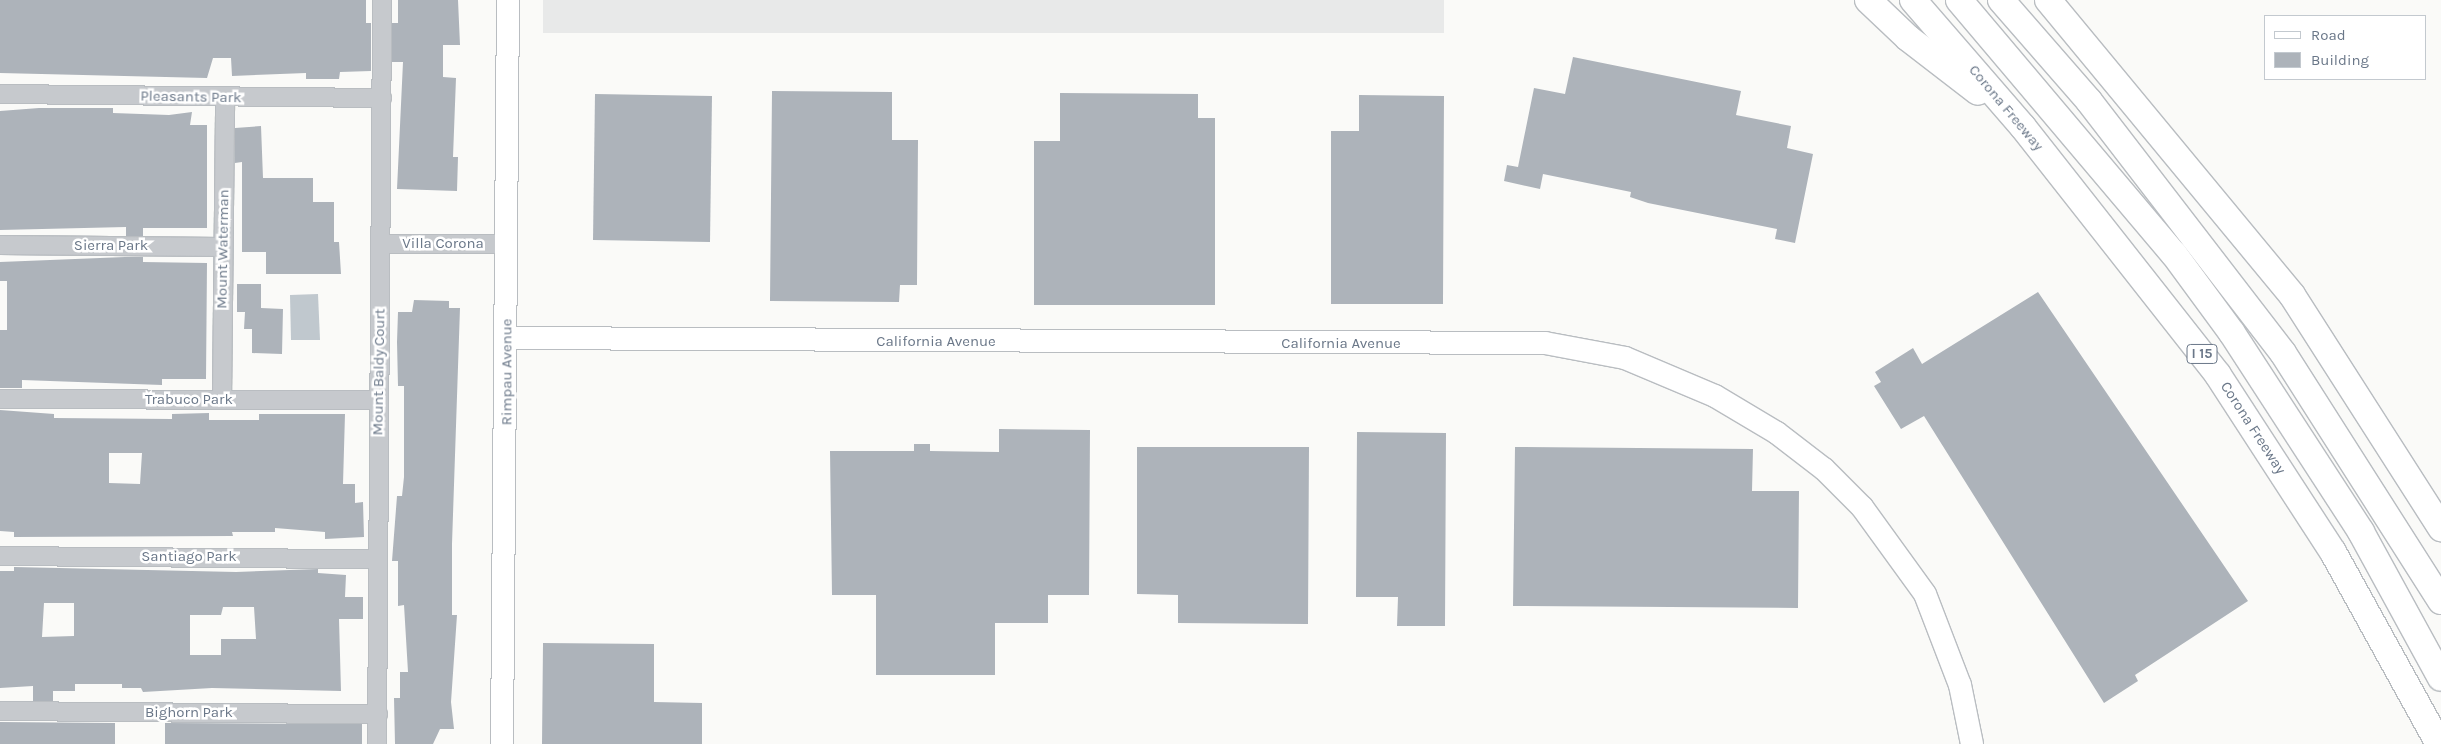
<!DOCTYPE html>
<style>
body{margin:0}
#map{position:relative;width:2441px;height:744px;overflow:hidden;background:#fafaf8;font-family:Karla,sans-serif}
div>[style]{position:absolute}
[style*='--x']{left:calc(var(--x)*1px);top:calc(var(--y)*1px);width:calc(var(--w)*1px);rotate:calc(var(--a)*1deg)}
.built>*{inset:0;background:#e8e9e9}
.water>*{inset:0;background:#c0c8ce}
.building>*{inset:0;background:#adb3ba}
.roads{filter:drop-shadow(1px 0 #b9bdc1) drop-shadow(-1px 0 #b9bdc1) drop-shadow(0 1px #b9bdc1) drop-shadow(0 -1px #b9bdc1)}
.minor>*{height:18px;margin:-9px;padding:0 9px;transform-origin:9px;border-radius:9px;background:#c6c9cd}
.major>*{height:22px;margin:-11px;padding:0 11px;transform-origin:11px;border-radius:11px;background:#fff}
.highway>*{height:26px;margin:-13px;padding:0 13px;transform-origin:13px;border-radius:13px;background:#fff}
span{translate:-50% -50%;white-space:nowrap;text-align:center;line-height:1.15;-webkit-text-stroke:5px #fff;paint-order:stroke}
.shield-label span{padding:1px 4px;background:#fff;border:1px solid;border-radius:4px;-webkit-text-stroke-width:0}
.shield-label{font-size:14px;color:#6a7788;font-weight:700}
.street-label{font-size:15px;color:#6a7788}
.legend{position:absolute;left:2264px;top:15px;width:162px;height:65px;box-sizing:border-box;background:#fff;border:1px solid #c3c9cf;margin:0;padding:6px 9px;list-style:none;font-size:15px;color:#6a7788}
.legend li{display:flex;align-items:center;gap:10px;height:25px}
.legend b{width:25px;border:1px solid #c3c9cf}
</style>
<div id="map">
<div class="built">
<div style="clip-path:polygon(543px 0,1444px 0,1444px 33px,543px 33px)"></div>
</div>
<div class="water">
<div style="clip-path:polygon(318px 294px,320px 340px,291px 340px,290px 295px)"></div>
</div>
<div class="building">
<div style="clip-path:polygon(0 0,366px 0,366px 23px,371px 23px,371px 71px,340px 72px,339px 79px,306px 79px,306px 73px,232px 76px,231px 58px,213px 58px,207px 78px,0 73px)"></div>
<div style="clip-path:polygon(398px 0,458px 0,460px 45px,443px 45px,443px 77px,456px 78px,453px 157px,458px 157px,457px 191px,397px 189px,403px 62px,392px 62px,392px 23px,398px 23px)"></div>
<div style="clip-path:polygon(1573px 57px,1741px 91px,1736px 115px,1791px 126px,1787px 148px,1813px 154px,1795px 243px,1775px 239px,1777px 229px,1648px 203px,1630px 197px,1631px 192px,1543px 174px,1540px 189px,1504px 181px,1507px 165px,1518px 167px,1534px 88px,1565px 94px)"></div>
<div style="clip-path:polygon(772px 91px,892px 92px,892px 140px,918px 140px,917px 285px,900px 285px,899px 302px,770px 301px)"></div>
<div style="clip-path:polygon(1060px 93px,1198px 94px,1198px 118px,1215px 118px,1215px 305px,1034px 305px,1034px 141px,1060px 141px)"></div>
<div style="clip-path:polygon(595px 94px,712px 96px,710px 242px,593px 240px)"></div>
<div style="clip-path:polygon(1359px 95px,1444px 96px,1443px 304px,1331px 304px,1331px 131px,1359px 131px)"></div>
<div style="clip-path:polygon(39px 108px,113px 108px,113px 113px,169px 115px,192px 112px,190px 125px,207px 125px,207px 228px,143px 228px,143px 236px,126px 236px,126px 227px,0 230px,0 111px)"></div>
<div style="clip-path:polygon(261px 126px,263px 178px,313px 178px,313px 202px,334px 202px,334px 242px,339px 242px,341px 274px,266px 274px,266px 252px,242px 252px,242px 162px,235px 163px,235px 128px)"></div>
<div style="clip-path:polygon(125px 257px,143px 257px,143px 262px,207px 263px,206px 379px,162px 379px,162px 385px,22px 380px,22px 388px,0 388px,0 330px,7px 330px,7px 281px,0 281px,0 262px)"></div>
<div style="clip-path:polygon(237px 284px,261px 284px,261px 308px,283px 309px,282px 354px,252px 353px,252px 329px,244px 329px,245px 312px,237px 312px)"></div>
<div style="clip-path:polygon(2038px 292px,2248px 601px,2135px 675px,2138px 681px,2104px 703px,1924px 416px,1901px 429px,1874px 386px,1881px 382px,1875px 372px,1913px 348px,1922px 364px)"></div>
<div style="clip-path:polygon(414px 300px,449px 301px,449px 308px,460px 308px,452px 544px,452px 615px,457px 615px,451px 702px,454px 729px,440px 729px,433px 744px,395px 744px,394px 698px,400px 698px,400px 672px,408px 672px,404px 605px,398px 606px,398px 561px,392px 561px,397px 496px,402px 496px,404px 477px,404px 386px,398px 386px,397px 342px,398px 312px,412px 312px)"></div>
<div style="clip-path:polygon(evenodd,0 410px,54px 414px,54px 418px,172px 419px,172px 414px,209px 413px,209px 420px,259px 420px,259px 414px,345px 414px,343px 484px,355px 484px,355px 503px,363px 502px,364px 537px,325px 539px,325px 532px,275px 528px,275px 532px,232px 532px,233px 536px,14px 537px,14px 532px,0 531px,0 410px,109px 453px,142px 453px,140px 484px,109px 483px,109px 453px)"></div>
<div style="clip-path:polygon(999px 429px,1090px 430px,1089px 595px,1048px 595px,1048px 623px,995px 623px,995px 675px,876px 675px,876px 595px,832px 595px,830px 451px,914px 451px,914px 444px,930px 444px,930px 451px,999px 452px)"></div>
<div style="clip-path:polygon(1357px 432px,1446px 433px,1445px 626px,1397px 626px,1398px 597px,1356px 597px)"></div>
<div style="clip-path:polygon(1137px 447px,1309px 447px,1308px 624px,1178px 623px,1178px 595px,1137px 594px)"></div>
<div style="clip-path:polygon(1515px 447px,1753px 449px,1752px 491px,1799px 491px,1798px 608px,1513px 606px)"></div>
<div style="clip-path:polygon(evenodd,14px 567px,236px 572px,318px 569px,318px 573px,346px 575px,345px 597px,363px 597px,363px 619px,339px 619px,341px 691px,212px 688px,143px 692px,141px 688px,122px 688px,122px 684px,75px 684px,75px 691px,53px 691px,53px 701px,33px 701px,33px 686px,0 688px,0 571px,14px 571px,14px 567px,44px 603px,74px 603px,74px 636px,42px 637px,44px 603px,14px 567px,223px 607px,254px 607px,256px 639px,221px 639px,221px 655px,190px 655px,190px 615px,221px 615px,223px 607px)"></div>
<div style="clip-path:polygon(543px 643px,654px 644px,654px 702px,702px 703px,702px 744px,542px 744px)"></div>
<div style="clip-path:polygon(0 722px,115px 723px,115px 744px,0 744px)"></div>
<div style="clip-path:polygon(165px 723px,362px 724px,362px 744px,165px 744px)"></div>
</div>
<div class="roads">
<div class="minor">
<div style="--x:0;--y:94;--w:382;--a:0.6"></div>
<div style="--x:381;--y:244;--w:125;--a:0"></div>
<div style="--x:0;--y:245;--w:222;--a:0.5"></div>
<div style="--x:0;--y:399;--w:379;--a:0.2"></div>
<div style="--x:222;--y:400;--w:302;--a:-89.4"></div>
<div style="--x:0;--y:556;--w:378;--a:0.5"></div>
<div style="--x:0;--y:711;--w:378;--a:0.5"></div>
<div style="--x:377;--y:744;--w:744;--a:-89.61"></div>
</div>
<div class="major">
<div style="--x:507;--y:338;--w:1038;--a:0.28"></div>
<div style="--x:1545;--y:343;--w:81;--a:10.6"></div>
<div style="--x:1625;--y:358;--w:98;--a:22.9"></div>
<div style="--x:1715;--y:396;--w:72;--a:30.8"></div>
<div style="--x:1777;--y:433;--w:59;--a:37.5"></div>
<div style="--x:1824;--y:469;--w:54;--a:45"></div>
<div style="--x:1862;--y:507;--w:107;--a:54.1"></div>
<div style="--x:1925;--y:594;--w:97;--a:69"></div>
<div style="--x:1960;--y:685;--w:60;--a:78.5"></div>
<div style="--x:502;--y:744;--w:744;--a:-89.54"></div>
</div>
<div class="highway">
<div style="--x:1868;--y:0;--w:55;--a:43.5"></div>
<div style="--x:1908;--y:38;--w:88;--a:37.6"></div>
<div style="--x:1913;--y:0;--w:168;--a:49.1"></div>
<div style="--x:2023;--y:127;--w:315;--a:51.8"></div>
<div style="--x:2218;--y:375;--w:211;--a:57"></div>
<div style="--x:2333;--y:552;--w:219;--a:61.1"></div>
<div style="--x:1959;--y:0;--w:333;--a:49.8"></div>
<div style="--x:2174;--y:254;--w:98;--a:53.7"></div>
<div style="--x:2232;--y:333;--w:237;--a:57"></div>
<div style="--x:2361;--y:532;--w:166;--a:61.3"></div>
<div style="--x:2001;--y:0;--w:134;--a:48.9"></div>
<div style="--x:2089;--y:101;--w:318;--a:52.4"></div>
<div style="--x:2283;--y:353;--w:294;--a:57.5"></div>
<div style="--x:2048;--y:0;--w:383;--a:50.4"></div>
<div style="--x:2292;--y:295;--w:277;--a:57.4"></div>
</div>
</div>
<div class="shield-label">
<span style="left:2202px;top:354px">I 15</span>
</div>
<div class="street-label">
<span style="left:191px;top:97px;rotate:1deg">Pleasants Park</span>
<span style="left:2006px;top:108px;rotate:50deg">Corona Freeway</span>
<span style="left:443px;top:244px">Villa Corona</span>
<span style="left:111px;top:246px">Sierra Park</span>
<span style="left:223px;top:249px;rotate:-89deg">Mount Waterman</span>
<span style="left:936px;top:342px">California Avenue</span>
<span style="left:1341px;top:344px">California Avenue</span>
<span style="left:379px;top:372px;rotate:-89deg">Mount Baldy Court</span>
<span style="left:507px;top:372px;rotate:-90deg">Rimpau Avenue</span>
<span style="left:189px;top:400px">Trabuco Park</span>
<span style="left:2253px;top:428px;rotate:57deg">Corona Freeway</span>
<span style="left:189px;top:557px">Santiago Park</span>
<span style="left:189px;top:713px">Bighorn Park</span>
</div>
<ul class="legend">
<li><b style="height:6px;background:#fff"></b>Road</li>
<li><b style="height:14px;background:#adb3ba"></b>Building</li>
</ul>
</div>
